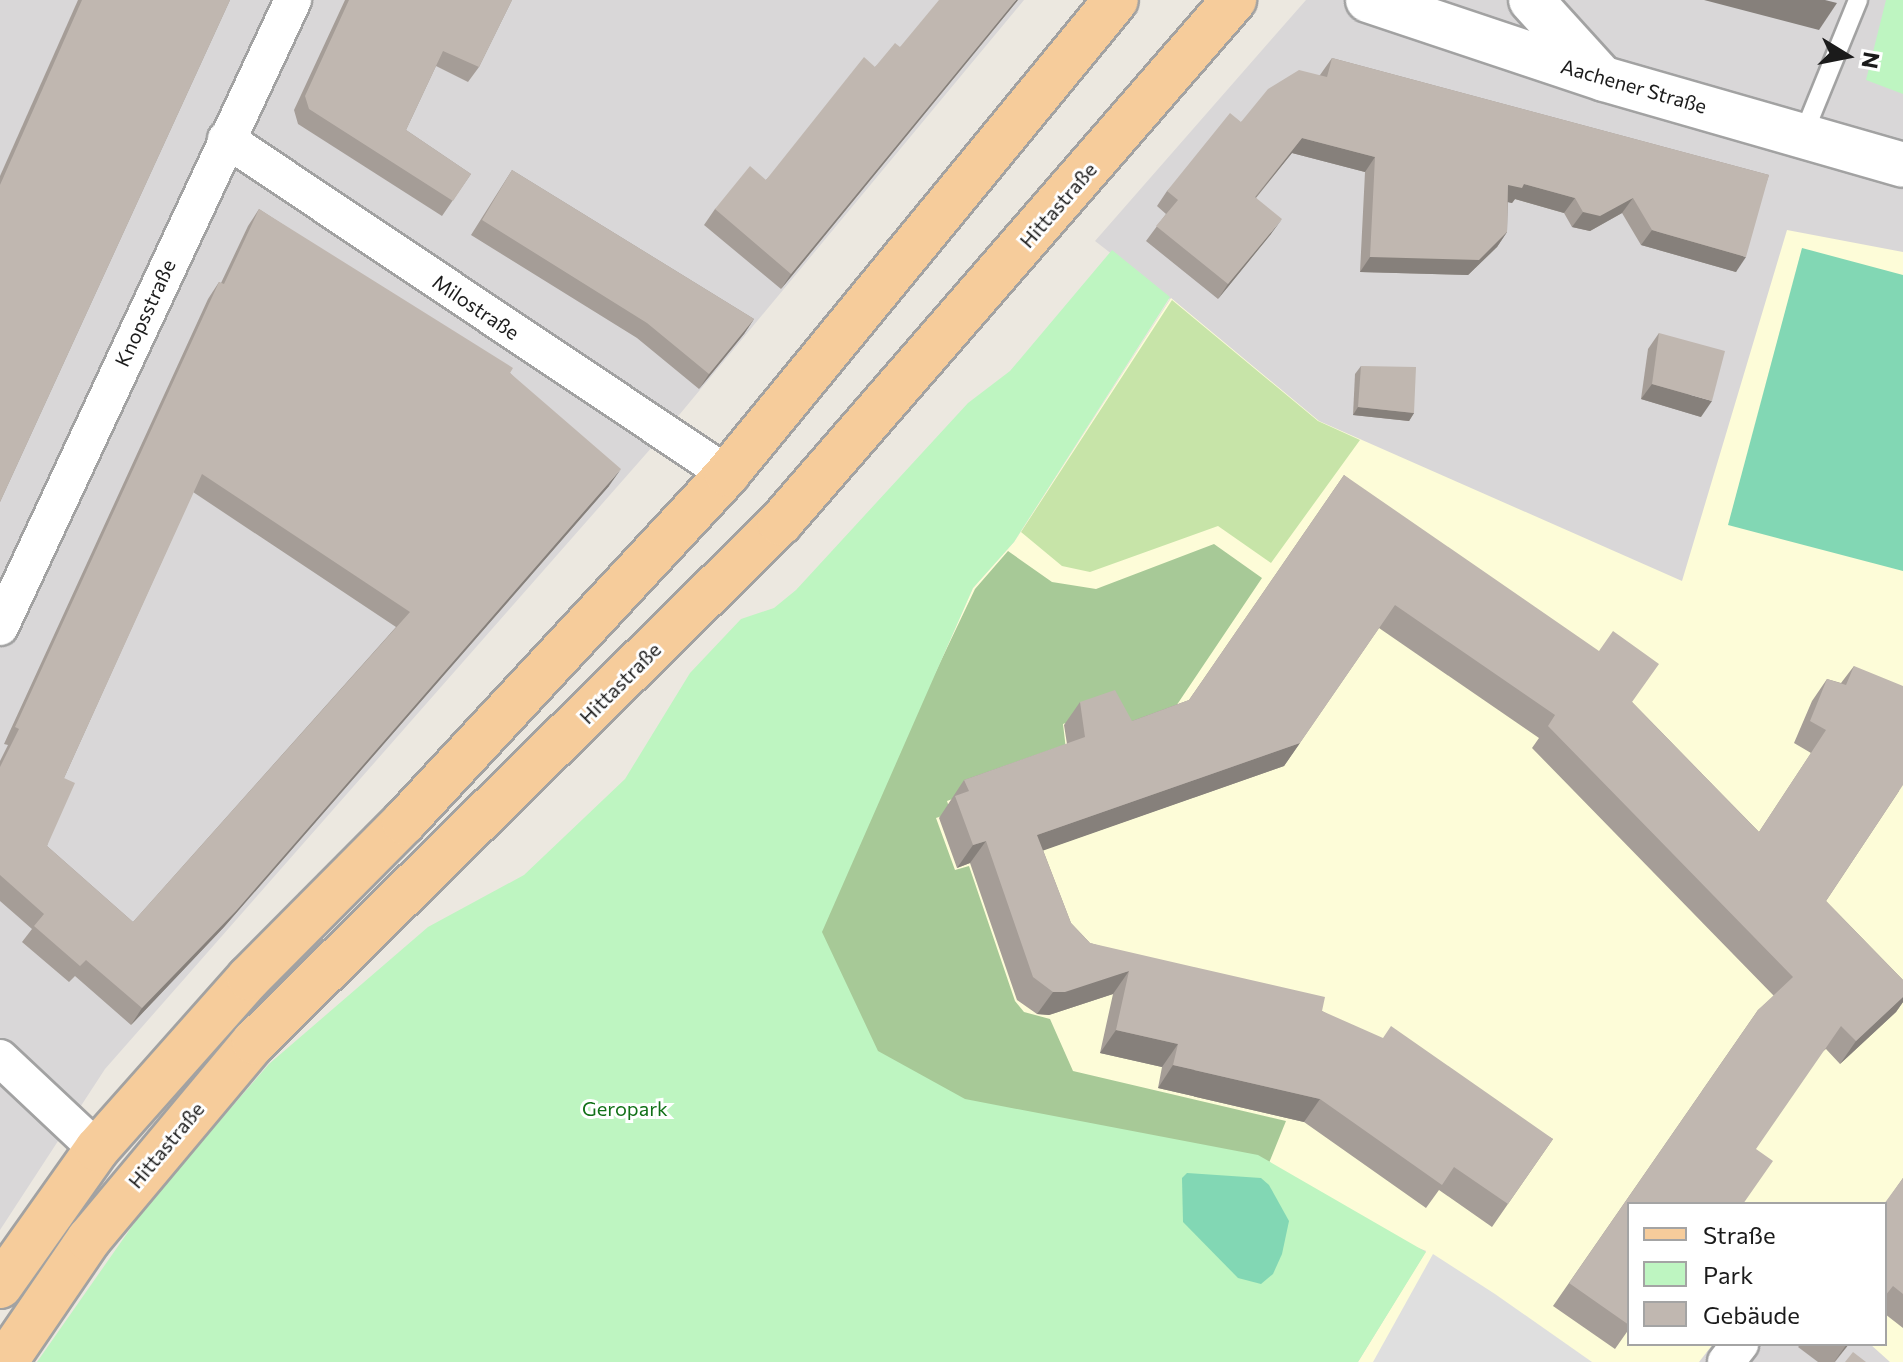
<!DOCTYPE html>
<meta charset="utf-8">
<style>
body{margin:0}
#map{position:relative;width:1903px;height:1362px;overflow:hidden;background:#ece8e0;font-family:Commissioner,sans-serif}
div>[style]{position:absolute}
[style*='--x']{left:calc(var(--x)*1px);top:calc(var(--y)*1px);width:calc(var(--w)*1px);rotate:calc(var(--a)*1deg)}
.residential>*{inset:0;background:#d9d7d8}
.education>*{inset:0;background:#fdfcd8}
.grass>*{inset:0;background:#c7e4a8}
.forest>*{inset:0;background:#a7c997}
.park>*{inset:0;background:#bef5c1}
.pitch>*{inset:0;background:#82d7b4}
.parking>*{inset:0;background:#dfdfdf}
.roads{filter:drop-shadow(2px 0 #a2a2a2) drop-shadow(-2px 0 #a2a2a2) drop-shadow(0 2px #a2a2a2) drop-shadow(0 -2px #a2a2a2)}
.service>*{height:18px;margin:-9px;padding:0 9px;transform-origin:9px;border-radius:9px;background:#fff}
.minor>*{height:36px;margin:-18px;padding:0 18px;transform-origin:18px;border-radius:18px;background:#fff}
.tertiary>*{height:44px;margin:-22px;padding:0 22px;transform-origin:22px;border-radius:22px;background:#fff}
.primary>*{height:44px;margin:-22px;padding:0 22px;transform-origin:22px;border-radius:22px;background:#f6cc9b}
.wall>*{inset:0;background:#a59d97}
.shaded-wall>*{inset:0;background:#86807b}
.building>*{inset:0;background:#c0b7b0}
span{translate:-50% -50%;white-space:nowrap;text-align:center;line-height:1.15;-webkit-text-stroke:6px #fff;paint-order:stroke}
.street-label{font-size:20px;color:#1b1b1b}
.park-label{font-size:20px;color:#117017}
.legend{position:absolute;left:1627px;top:1202px;width:260px;height:144px;box-sizing:border-box;background:#fff;border:2px solid #a4a4a4;margin:0;padding:10px 14px;list-style:none;font-size:24px;color:#1b1b1b}
.legend li{display:flex;align-items:center;gap:16px;height:40px}
.legend b{width:40px;border:2px solid #a4a4a4}
.north{position:absolute;left:1807px;top:16px;width:80px;height:80px;-webkit-text-stroke:6px #fff;paint-order:stroke;rotate:100deg;font-size:22px;font-weight:700;line-height:32px;text-align:center;color:#1b1b1b}
.north::after{content:'';display:block;margin:auto;width:28px;height:36px;background:#1b1b1b;clip-path:polygon(50% 0,100% 100%,50% 72%,0 100%)}
</style>
<div id="map">
<div class="residential">
<div style="clip-path:polygon(0 0,1024px 0,660px 438px,105px 1069px,0 1230px)"></div>
<div style="clip-path:polygon(evenodd,1306px 0,1903px 0,1903px 1362px,1359px 1362px,973px 588px,1014px 542px,1170px 299px,1095px 241px,1306px 0,1629px 1204px,1885px 1204px,1885px 1344px,1629px 1344px,1629px 1204px)"></div>
</div>
<div class="education">
<div style="clip-path:polygon(1787px 230px,1903px 252px,1903px 1362px,1890px 1362px,1870px 1344px,1885px 1344px,1885px 1204px,1629px 1204px,1629px 1344px,1713px 1344px,1699px 1362px,1358px 1362px,1426px 1251px,1143px 1136px,822px 932px,973px 588px,1014px 542px,1171px 298px,1319px 421px,1682px 581px)"></div>
</div>
<div class="grass">
<div style="clip-path:polygon(1172px 300px,1318px 421px,1360px 440px,1271px 563px,1218px 526px,1090px 572px,1062px 566px,1021px 532px)"></div>
</div>
<div class="forest">
<div style="clip-path:polygon(1214px 544px,1262px 578px,1164px 724px,1116px 741px,1100px 711px,1063px 724px,1067px 758px,947px 801px,951px 813px,936px 818px,955px 870px,969px 866px,1015px 1001px,1024px 1012px,1050px 1019px,1073px 1071px,1286px 1121px,1269px 1163px,966px 1200px,806px 945px,975px 589px,1008px 551px,1052px 582px,1096px 589px)"></div>
</div>
<div class="park">
<div style="clip-path:polygon(1886px 0,1903px 0,1903px 94px,1866px 80px)"></div>
<div style="clip-path:polygon(1112px 250px,1170px 297px,1014px 542px,973px 588px,822px 932px,878px 1051px,965px 1099px,1258px 1155px,1426px 1252px,1358px 1362px,37px 1362px,149px 1202px,269px 1064px,428px 927px,524px 875px,625px 779px,690px 673px,741px 619px,774px 608px,796px 590px,968px 403px,1010px 371px)"></div>
</div>
<div class="pitch">
<div style="clip-path:polygon(1802px 248px,1903px 275px,1903px 571px,1728px 525px)"></div>
<div style="clip-path:polygon(1187px 1173px,1261px 1178px,1269px 1185px,1289px 1221px,1282px 1254px,1273px 1274px,1261px 1284px,1238px 1278px,1183px 1222px,1182px 1178px)"></div>
</div>
<div class="parking">
<div style="clip-path:polygon(1433px 1254px,1495px 1294px,1592px 1362px,1373px 1362px)"></div>
</div>
<div class="roads">
<div class="service">
<div style="--x:1803;--y:135;--w:146;--a:-67.8"></div>
</div>
<div class="minor">
<div style="--x:226;--y:139;--w:603;--a:33.77"></div>
<div style="--x:0;--y:627;--w:692;--a:-64.95"></div>
<div style="--x:0;--y:1058;--w:133;--a:43.2"></div>
<div style="--x:1726;--y:1362;--w:23;--a:-52"></div>
</div>
<div class="tertiary">
<div style="--x:1368;--y:0;--w:249;--a:18.5"></div>
<div style="--x:1604;--y:79;--w:311;--a:16"></div>
<div style="--x:1531;--y:0;--w:101;--a:47.8"></div>
</div>
<div class="primary">
<div style="--x:0;--y:1286;--w:168;--a:-54.7"></div>
<div style="--x:97;--y:1149;--w:229;--a:-48.4"></div>
<div style="--x:249;--y:978;--w:220;--a:-45.2"></div>
<div style="--x:404;--y:822;--w:475;--a:-47.1"></div>
<div style="--x:727;--y:474;--w:613;--a:-50.63"></div>
<div style="--x:5;--y:1362;--w:149;--a:-55.7"></div>
<div style="--x:89;--y:1239;--w:257;--a:-50.1"></div>
<div style="--x:254;--y:1042;--w:739;--a:-44.62"></div>
<div style="--x:780;--y:523;--w:693;--a:-49.04"></div>
</div>
</div>
<div class="wall">
<div style="clip-path:polygon(78px 0,230px 0,0 502px,0 176px)"></div>
<div style="clip-path:polygon(345px 0,512px 0,479px 67px,468px 82px,436px 66px,406px 130px,471px 174px,442px 216px,298px 124px,294px 110px)"></div>
<div style="clip-path:polygon(1018px 0,781px 289px,704px 225px,715px 209px,766px 180px,875px 67px,900px 47px)"></div>
<div style="clip-path:polygon(1332px 58px,1769px 175px,1736px 272px,1641px 245px,1622px 213px,1590px 231px,1572px 227px,1564px 213px,1515px 199px,1512px 203px,1508px 202px,1507px 232px,1497px 247px,1468px 275px,1360px 272px,1365px 172px,1292px 153px,1256px 198px,1271px 234px,1218px 299px,1146px 241px,1166px 214px,1157px 206px,1167px 191px,1241px 122px,1320px 75px)"></div>
<div style="clip-path:polygon(512px 170px,754px 319px,744px 334px,699px 389px,637px 338px,471px 235px)"></div>
<div style="clip-path:polygon(evenodd,259px 209px,510px 373px,609px 486px,224px 927px,131px 1025px,75px 976px,69px 982px,22px 942px,32px 929px,0 901px,0 761px,8px 745px,4px 744px,208px 299px,219px 282px,221px 283px,248px 226px,259px 209px,193px 492px,396px 627px,133px 922px,47px 846px,64px 778px,193px 492px)"></div>
<div style="clip-path:polygon(1659px 333px,1701px 417px,1641px 399px,1648px 349px)"></div>
<div style="clip-path:polygon(1361px 366px,1414px 413px,1409px 421px,1353px 415px,1355px 374px)"></div>
<div style="clip-path:polygon(1344px 475px,1632px 702px,1759px 832px,1811px 753px,1794px 743px,1812px 701px,1827px 679px,1841px 683px,1854px 666px,1899px 791px,1826px 901px,1903px 980px,1903px 1002px,1896px 1012px,1840px 1064px,1826px 1049px,1629px 1204px,1629px 1329px,1615px 1349px,1553px 1306px,1758px 1010px,1774px 996px,1532px 748px,1539px 738px,1379px 628px,1284px 766px,1043px 850px,1071px 923px,1090px 943px,1322px 1011px,1553px 1139px,1492px 1227px,1439px 1190px,1426px 1208px,1304px 1122px,1158px 1088px,1162px 1067px,1100px 1053px,1113px 994px,1049px 1015px,1037px 1014px,1017px 1000px,970px 863px,957px 868px,939px 818px,964px 780px,1067px 744px,1064px 725px,1080px 702px,1132px 721px,1189px 700px)"></div>
<div style="clip-path:polygon(1903px 1178px,1903px 1328px,1885px 1314px,1885px 1204px)"></div>
<div style="clip-path:polygon(1801px 1344px,1849px 1344px,1835px 1362px,1818px 1362px,1798px 1347px)"></div>
</div>
<div class="shaded-wall">
<div style="clip-path:polygon(1016px 0,1018px 0,781px 289px,791px 274px)"></div>
<div style="clip-path:polygon(1704px 0,1825px 0,1837px 3px,1819px 30px)"></div>
<div style="clip-path:polygon(1302px 138px,1375px 157px,1365px 172px,1292px 153px,1244px 212px)"></div>
<div style="clip-path:polygon(1524px 184px,1575px 198px,1564px 213px,1515px 199px,1512px 203px,1498px 200px,1508px 185px)"></div>
<div style="clip-path:polygon(1633px 198px,1622px 213px,1590px 231px,1572px 227px,1583px 212px)"></div>
<div style="clip-path:polygon(1282px 219px,1271px 234px,1218px 299px,1228px 284px)"></div>
<div style="clip-path:polygon(1652px 230px,1746px 257px,1736px 272px,1641px 245px)"></div>
<div style="clip-path:polygon(1507px 232px,1497px 247px,1468px 275px,1360px 272px,1370px 257px)"></div>
<div style="clip-path:polygon(754px 319px,744px 334px,699px 389px,709px 374px)"></div>
<div style="clip-path:polygon(1652px 384px,1712px 401px,1701px 417px,1641px 399px)"></div>
<div style="clip-path:polygon(1358px 407px,1414px 413px,1409px 421px,1353px 415px)"></div>
<div style="clip-path:polygon(621px 469px,609px 486px,224px 927px,131px 1025px,142px 1008px)"></div>
<div style="clip-path:polygon(1300px 743px,1284px 766px,1022px 858px,1037px 835px)"></div>
<div style="clip-path:polygon(986px 841px,970px 863px,957px 868px,973px 845px)"></div>
<div style="clip-path:polygon(1129px 971px,1113px 994px,1049px 1015px,1037px 1014px,1053px 992px)"></div>
<div style="clip-path:polygon(1903px 997px,1903px 1002px,1896px 1012px,1840px 1064px,1856px 1041px)"></div>
<div style="clip-path:polygon(1116px 1030px,1178px 1044px,1162px 1067px,1100px 1053px)"></div>
<div style="clip-path:polygon(1173px 1065px,1320px 1099px,1304px 1122px,1158px 1088px)"></div>
<div style="clip-path:polygon(1847px 1344px,1849px 1344px,1834px 1362px)"></div>
</div>
<div class="building">
<div style="clip-path:polygon(82px 0,230px 0,0 502px,0 185px)"></div>
<div style="clip-path:polygon(349px 0,512px 0,479px 67px,443px 51px,406px 130px,471px 174px,453px 201px,309px 109px,305px 96px)"></div>
<div style="clip-path:polygon(939px 0,1016px 0,791px 274px,715px 209px,750px 166px,766px 180px,864px 57px,875px 67px,895px 43px,900px 47px)"></div>
<div style="clip-path:polygon(1332px 58px,1769px 175px,1746px 257px,1652px 230px,1633px 198px,1600px 216px,1583px 212px,1575px 198px,1524px 184px,1522px 188px,1508px 185px,1507px 232px,1479px 260px,1370px 257px,1375px 157px,1302px 138px,1255px 197px,1282px 219px,1228px 284px,1156px 226px,1178px 200px,1167px 191px,1230px 113px,1241px 122px,1268px 89px,1299px 70px,1327px 77px)"></div>
<div style="clip-path:polygon(512px 170px,754px 319px,709px 374px,647px 323px,482px 220px)"></div>
<div style="clip-path:polygon(evenodd,259px 209px,513px 368px,510px 373px,621px 469px,236px 911px,142px 1008px,86px 960px,80px 966px,34px 926px,44px 914px,0 875px,0 767px,19px 729px,15px 727px,219px 282px,224px 284px,259px 209px,202px 474px,410px 612px,133px 922px,47px 846px,75px 783px,64px 778px,202px 474px)"></div>
<div style="clip-path:polygon(1659px 333px,1725px 351px,1712px 401px,1652px 384px)"></div>
<div style="clip-path:polygon(1361px 366px,1416px 367px,1414px 413px,1358px 407px)"></div>
<div style="clip-path:polygon(1344px 475px,1599px 651px,1613px 631px,1659px 664px,1632px 702px,1759px 832px,1826px 730px,1810px 721px,1827px 679px,1846px 685px,1854px 666px,1903px 686px,1903px 785px,1826px 901px,1903px 980px,1903px 997px,1856px 1041px,1841px 1026px,1756px 1149px,1773px 1161px,1743px 1204px,1629px 1204px,1629px 1325px,1569px 1283px,1758px 1010px,1793px 977px,1548px 726px,1555px 715px,1395px 605px,1300px 743px,1037px 835px,1071px 923px,1090px 943px,1325px 997px,1322px 1011px,1383px 1038px,1391px 1026px,1553px 1139px,1508px 1204px,1454px 1167px,1442px 1185px,1320px 1099px,1173px 1065px,1178px 1044px,1116px 1030px,1129px 971px,1065px 992px,1053px 992px,1033px 977px,986px 841px,973px 845px,955px 796px,969px 791px,964px 780px,1085px 737px,1080px 702px,1115px 690px,1132px 721px,1189px 700px)"></div>
<div style="clip-path:polygon(1903px 1178px,1903px 1294px,1893px 1286px,1885px 1296px,1885px 1204px,1884px 1204px)"></div>
<div style="clip-path:polygon(1853px 1352px,1866px 1362px,1845px 1362px)"></div>
</div>
<div class="street-label">
<span style="left:1634px;top:86px;rotate:16deg">Aachener Straße</span>
<span style="left:1058px;top:205px;rotate:-49deg">Hittastraße</span>
<span style="left:476px;top:307px;rotate:34deg">Milostraße</span>
<span style="left:145px;top:313px;rotate:-65deg">Knopsstraße</span>
<span style="left:620px;top:683px;rotate:-45deg">Hittastraße</span>
<span style="left:166px;top:1145px;rotate:-50deg">Hittastraße</span>
</div>
<div class="park-label">
<span style="left:625px;top:1108px">Geropark</span>
</div>
<ul class="legend">
<li><b style="height:10px;background:#f6cc9b"></b>Straße</li>
<li><b style="height:22px;background:#bef5c1"></b>Park</li>
<li><b style="height:22px;background:#c0b7b0"></b>Gebäude</li>
</ul>
<div class="north">N</div>
</div>
